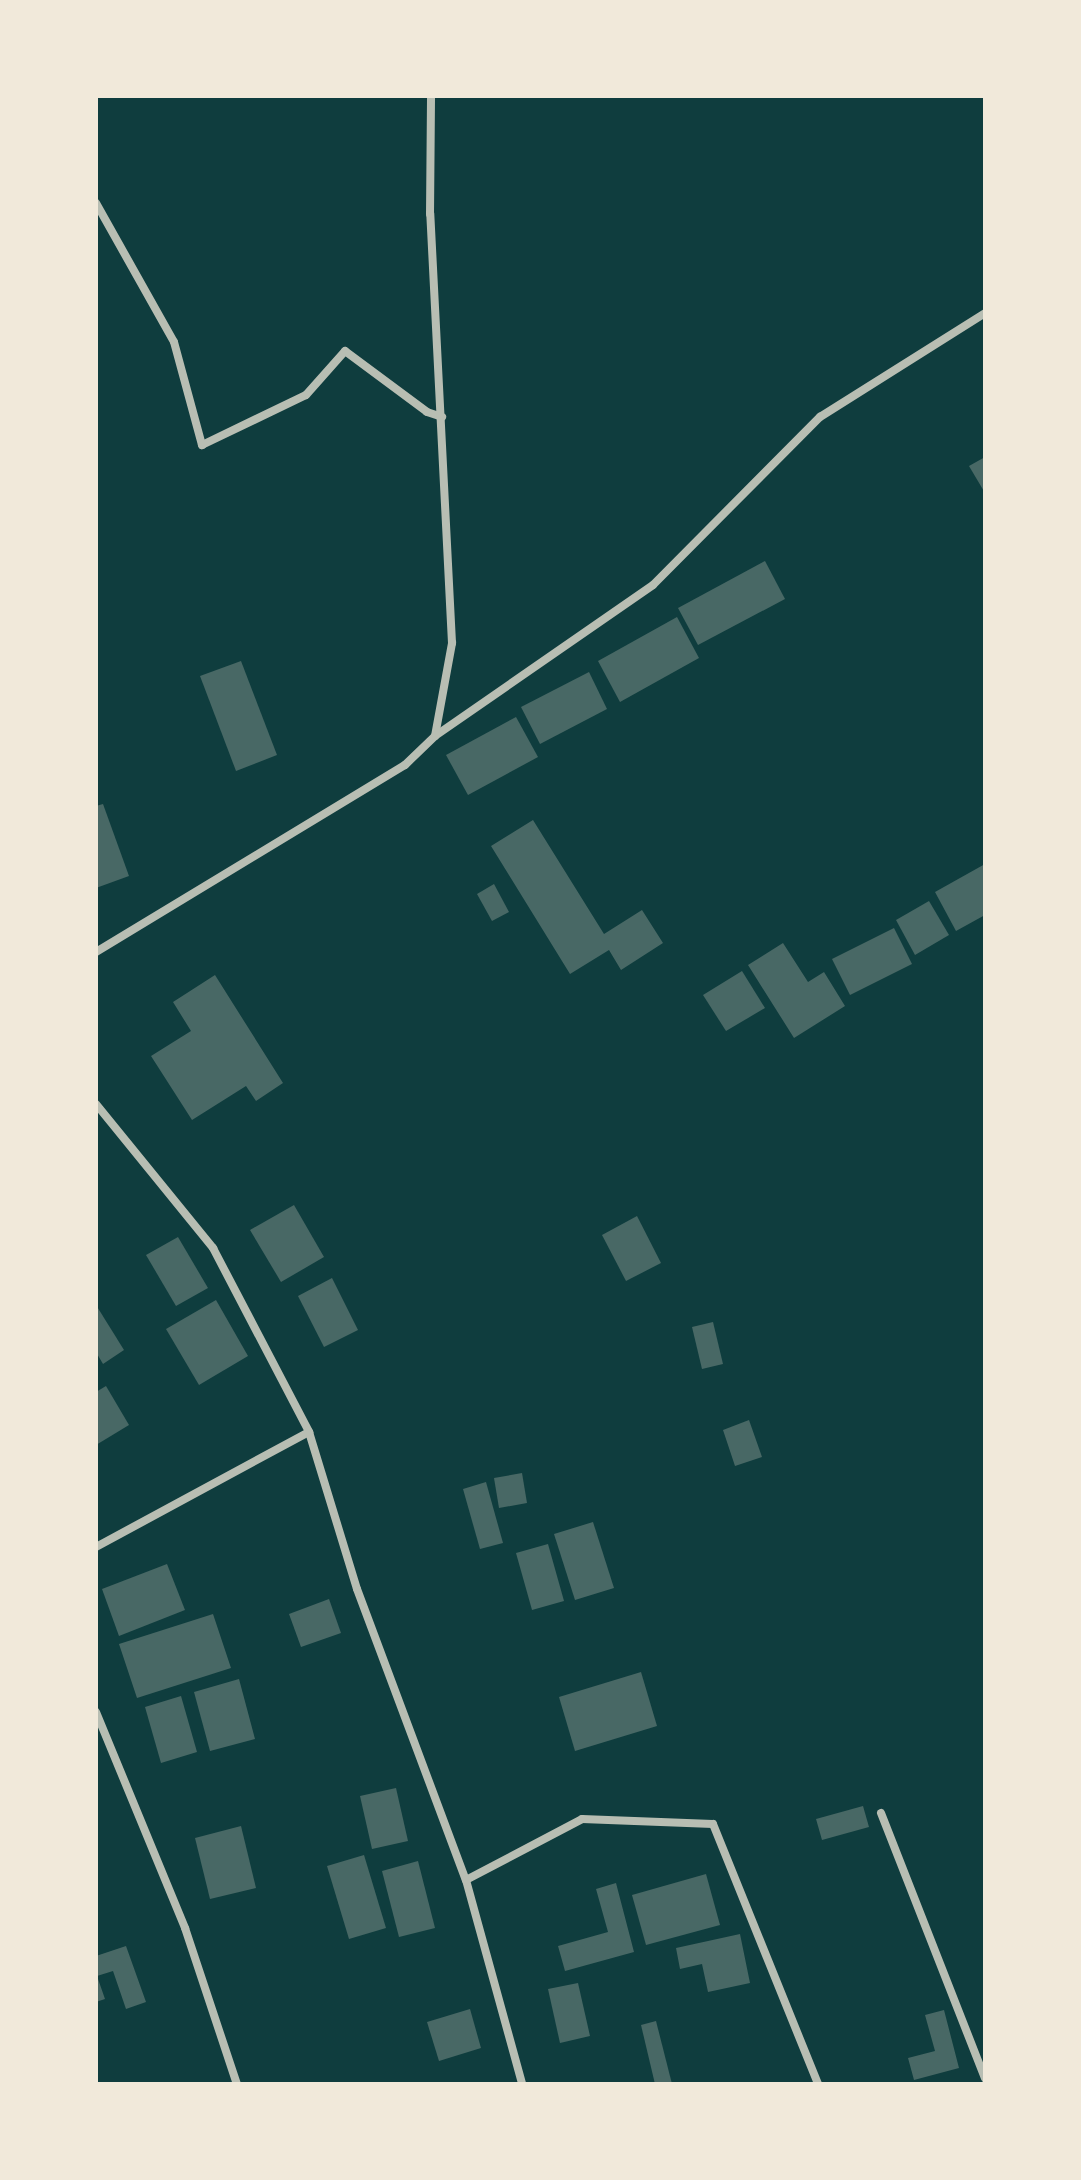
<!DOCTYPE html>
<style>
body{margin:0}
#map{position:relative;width:1081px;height:2180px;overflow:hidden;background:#0f3d3e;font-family:Barlow,sans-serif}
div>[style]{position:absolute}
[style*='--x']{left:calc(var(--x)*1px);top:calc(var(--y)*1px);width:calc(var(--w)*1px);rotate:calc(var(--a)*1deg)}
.building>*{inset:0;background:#486865}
.minor>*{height:8px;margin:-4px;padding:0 4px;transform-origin:4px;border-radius:4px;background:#b8beb3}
span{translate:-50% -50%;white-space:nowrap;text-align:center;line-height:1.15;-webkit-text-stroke:8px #f1e9da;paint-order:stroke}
.frame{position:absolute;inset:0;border:98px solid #f1e9da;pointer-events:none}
</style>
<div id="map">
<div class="building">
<div style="clip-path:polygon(985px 457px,985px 493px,969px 466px)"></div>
<div style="clip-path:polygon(765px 561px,785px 599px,698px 645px,678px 608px)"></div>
<div style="clip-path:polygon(677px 617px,699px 658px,620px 702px,598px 661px)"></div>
<div style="clip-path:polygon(241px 661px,277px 755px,236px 771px,200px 676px)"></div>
<div style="clip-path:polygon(589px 672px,607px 709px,540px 744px,521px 707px)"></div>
<div style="clip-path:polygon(516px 717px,538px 757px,468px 795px,446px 755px)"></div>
<div style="clip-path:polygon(103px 804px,129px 876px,96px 888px,96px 806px)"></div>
<div style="clip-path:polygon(533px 820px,604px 934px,642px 910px,663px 943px,621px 970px,609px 950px,570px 974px,491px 846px)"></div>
<div style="clip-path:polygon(985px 864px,985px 915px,956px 931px,935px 892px)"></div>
<div style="clip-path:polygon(494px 884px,509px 912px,492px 921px,477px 894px)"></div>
<div style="clip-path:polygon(929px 901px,949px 935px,915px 955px,896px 920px)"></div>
<div style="clip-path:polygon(894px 928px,912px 964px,850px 995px,832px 959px)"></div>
<div style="clip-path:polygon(783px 943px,808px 982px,824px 972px,845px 1006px,794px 1038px,748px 965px)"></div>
<div style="clip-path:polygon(742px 971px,765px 1008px,726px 1031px,703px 995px)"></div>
<div style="clip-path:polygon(215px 975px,283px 1083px,256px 1101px,246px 1086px,192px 1120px,151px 1056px,191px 1031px,173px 1002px)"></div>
<div style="clip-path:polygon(294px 1205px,324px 1257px,281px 1282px,250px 1230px)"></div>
<div style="clip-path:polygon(637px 1216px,661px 1263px,626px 1281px,602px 1235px)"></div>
<div style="clip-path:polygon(178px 1237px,208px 1288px,176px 1306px,146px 1255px)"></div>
<div style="clip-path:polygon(332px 1278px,358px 1330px,324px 1347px,298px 1296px)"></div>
<div style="clip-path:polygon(216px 1300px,248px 1356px,199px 1385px,166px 1329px)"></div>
<div style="clip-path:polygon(96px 1305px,124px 1350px,103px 1364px,96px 1352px)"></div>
<div style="clip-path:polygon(713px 1322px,723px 1364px,702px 1369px,692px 1327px)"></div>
<div style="clip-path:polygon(106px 1386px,129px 1425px,96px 1445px,96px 1392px)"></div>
<div style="clip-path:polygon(749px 1420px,762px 1457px,735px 1466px,723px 1430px)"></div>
<div style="clip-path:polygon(522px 1473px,527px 1503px,499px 1508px,494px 1478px)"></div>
<div style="clip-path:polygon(486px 1482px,503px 1543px,480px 1549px,463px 1489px)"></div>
<div style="clip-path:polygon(593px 1522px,614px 1588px,575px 1600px,554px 1534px)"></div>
<div style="clip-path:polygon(548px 1544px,564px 1601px,532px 1610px,516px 1553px)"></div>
<div style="clip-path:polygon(167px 1564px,185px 1610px,119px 1636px,102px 1589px)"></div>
<div style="clip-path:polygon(329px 1599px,341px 1633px,301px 1647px,289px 1614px)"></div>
<div style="clip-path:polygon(213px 1614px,231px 1668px,137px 1698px,119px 1644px)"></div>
<div style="clip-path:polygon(641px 1672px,657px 1726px,575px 1751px,559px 1697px)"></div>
<div style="clip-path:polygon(239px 1679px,255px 1739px,210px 1751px,194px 1692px)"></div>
<div style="clip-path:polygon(181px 1696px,197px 1752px,161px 1763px,145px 1707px)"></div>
<div style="clip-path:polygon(396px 1788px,408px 1841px,372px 1849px,360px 1796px)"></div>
<div style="clip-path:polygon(863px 1806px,869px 1827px,822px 1840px,816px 1819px)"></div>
<div style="clip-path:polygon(241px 1826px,256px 1888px,210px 1899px,195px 1838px)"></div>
<div style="clip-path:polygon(364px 1855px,386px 1928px,349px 1939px,327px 1866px)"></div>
<div style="clip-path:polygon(418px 1861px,435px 1928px,399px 1937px,382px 1871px)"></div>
<div style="clip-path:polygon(706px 1874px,720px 1925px,646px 1945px,632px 1895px)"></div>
<div style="clip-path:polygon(616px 1883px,634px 1952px,565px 1971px,558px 1946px,608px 1932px,596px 1889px)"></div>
<div style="clip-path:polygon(740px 1934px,750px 1983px,708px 1992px,702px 1964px,680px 1969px,676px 1948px)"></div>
<div style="clip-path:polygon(126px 1946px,146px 2002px,126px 2009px,113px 1971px,97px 1976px,105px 1999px,96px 2002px,96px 1956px)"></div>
<div style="clip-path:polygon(578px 1983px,590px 2036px,560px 2043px,548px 1989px)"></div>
<div style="clip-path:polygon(470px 2009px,481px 2048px,439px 2061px,427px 2022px)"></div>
<div style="clip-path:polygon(944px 2010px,959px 2068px,914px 2080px,908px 2058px,935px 2051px,925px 2015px)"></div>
<div style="clip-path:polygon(656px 2021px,672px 2084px,655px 2084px,641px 2025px)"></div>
</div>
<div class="minor">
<div style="--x:96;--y:203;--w:159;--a:60.7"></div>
<div style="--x:174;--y:342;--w:107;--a:74.8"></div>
<div style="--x:202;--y:445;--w:115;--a:-25.7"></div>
<div style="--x:306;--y:395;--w:59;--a:-48.4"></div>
<div style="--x:345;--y:351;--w:102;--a:36.6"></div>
<div style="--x:427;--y:412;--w:16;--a:18"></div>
<div style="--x:435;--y:736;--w:265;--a:-34.7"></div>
<div style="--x:653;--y:585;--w:237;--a:-45.2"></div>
<div style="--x:820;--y:417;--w:195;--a:-32.2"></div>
<div style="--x:96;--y:952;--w:361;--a:-31.2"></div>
<div style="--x:405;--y:765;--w:42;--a:-44"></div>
<div style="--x:435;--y:736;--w:95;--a:-79.6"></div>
<div style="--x:452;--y:643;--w:430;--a:-92.9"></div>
<div style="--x:430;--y:214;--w:118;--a:-89.5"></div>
<div style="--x:96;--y:1104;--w:186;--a:50.9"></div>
<div style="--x:213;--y:1248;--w:208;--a:62.4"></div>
<div style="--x:309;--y:1432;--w:164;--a:73"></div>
<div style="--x:357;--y:1589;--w:311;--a:69.5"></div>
<div style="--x:466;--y:1880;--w:212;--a:74.6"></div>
<div style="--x:96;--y:1547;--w:242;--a:-28.4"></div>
<div style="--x:96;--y:1712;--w:234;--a:67.6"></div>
<div style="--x:185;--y:1928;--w:164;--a:71.6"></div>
<div style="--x:881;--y:1813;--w:285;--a:68.6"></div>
<div style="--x:466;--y:1880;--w:131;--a:-27.7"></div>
<div style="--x:582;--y:1819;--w:131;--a:2.2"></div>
<div style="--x:713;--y:1824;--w:280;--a:68"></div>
</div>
<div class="frame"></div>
</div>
